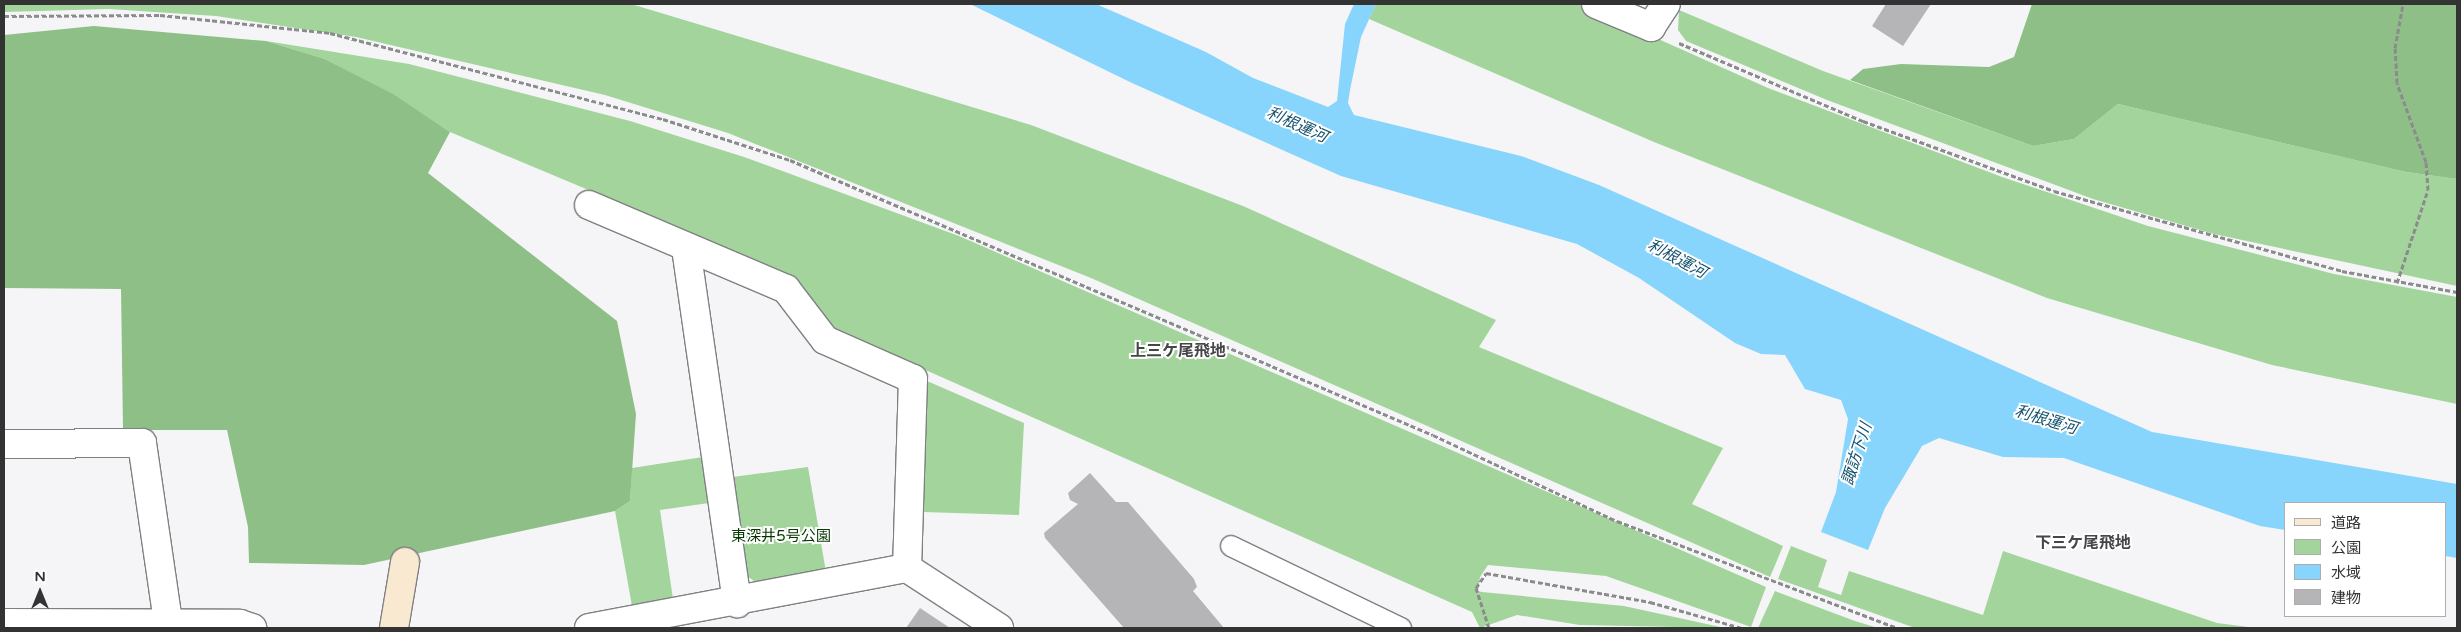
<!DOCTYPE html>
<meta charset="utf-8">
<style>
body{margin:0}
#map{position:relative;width:2461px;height:632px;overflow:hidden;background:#f5f5f8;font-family:"Varela Round","Noto Sans JP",sans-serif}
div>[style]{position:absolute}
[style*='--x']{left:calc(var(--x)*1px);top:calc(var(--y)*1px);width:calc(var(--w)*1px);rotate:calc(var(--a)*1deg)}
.green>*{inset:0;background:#a2d49b}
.forest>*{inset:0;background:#8ebf86}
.water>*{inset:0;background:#87d5fc}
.building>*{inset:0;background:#b5b5b8}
.path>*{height:3px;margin-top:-1.5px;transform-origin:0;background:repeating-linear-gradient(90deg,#8b8b8d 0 5px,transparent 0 7.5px)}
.roads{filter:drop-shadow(1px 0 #808083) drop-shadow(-1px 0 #808083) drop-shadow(0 1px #808083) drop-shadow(0 -1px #808083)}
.lane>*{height:20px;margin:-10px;padding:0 10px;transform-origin:10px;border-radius:10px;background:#fff}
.street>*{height:28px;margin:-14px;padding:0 14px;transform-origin:14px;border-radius:14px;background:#fff}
.secondary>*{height:28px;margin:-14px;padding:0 14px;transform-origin:14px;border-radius:14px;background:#f8e9d0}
span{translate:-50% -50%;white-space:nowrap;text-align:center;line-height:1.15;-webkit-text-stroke:4px #fff;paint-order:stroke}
.park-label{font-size:15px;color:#053800}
.water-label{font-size:16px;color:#16536e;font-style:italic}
.neighbourhood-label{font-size:16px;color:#464649;font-weight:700}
.frame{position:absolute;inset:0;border:5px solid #333334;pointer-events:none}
.legend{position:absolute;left:2284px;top:502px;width:162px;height:115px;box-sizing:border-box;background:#fff;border:1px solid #adadae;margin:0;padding:6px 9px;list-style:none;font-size:15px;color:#333334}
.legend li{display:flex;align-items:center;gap:10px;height:25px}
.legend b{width:25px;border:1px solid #adadae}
.north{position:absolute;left:15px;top:567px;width:50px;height:50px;-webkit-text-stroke:4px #fff;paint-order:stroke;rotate:0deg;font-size:14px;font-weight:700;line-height:20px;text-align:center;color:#333334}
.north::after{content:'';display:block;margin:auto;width:18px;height:22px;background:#333334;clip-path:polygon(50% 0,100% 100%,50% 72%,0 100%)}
</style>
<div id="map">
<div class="green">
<div style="clip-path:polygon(4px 4px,631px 4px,820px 61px,1031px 125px,1243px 206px,1496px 320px,1479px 347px,1723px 448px,1692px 504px,1783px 546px,1770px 577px,1091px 278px,728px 133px,605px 95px,356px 37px,216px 16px,109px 9px,4px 12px)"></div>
<div style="clip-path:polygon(1376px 4px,1580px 4px,1768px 88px,2002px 177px,2148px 226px,2334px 274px,2457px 297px,2457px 404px,2272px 365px,2047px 298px,1654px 142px,1369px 19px)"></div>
<div style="clip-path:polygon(1679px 10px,1823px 71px,2033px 146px,2074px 139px,2118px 104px,2406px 172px,2457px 179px,2457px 286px,2214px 234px,2093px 199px,1827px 100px,1686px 41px,1678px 30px)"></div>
<div style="clip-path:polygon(266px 41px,409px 64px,630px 121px,744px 157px,959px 236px,1766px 587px,1751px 627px,1606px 576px,1488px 565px,1480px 577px,1478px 591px,1482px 592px,1624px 606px,1725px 628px,1580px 625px,1517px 615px,1480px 628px,1472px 612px,833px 329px,796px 277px,450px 132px,392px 94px,325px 59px)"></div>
<div style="clip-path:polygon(927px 381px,1024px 423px,1019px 515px,923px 512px)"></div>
<div style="clip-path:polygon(703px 457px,709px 503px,660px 510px,673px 599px,632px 606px,615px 511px,630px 501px,632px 468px)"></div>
<div style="clip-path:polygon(808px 467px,826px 572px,757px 583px,747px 576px,733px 477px)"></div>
<div style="clip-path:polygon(1791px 546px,1827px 560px,1818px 587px,1841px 595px,1849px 571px,1983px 615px,2003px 551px,2217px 623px,2256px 628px,1915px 628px,1778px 579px)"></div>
<div style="clip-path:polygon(1775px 591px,1855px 621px,1878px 628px,1758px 628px)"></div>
</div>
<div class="forest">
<div style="clip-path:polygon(2032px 4px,2457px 4px,2457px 179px,2406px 172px,2118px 104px,2074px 139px,2033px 146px,1850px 80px,1863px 69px,1901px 64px,1989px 67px,2014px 57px)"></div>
<div style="clip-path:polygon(94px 26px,266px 41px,325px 59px,393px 94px,450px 132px,428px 173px,617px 321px,636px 414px,630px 501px,615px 511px,364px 565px,249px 563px,248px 527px,227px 430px,123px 430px,121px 289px,4px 288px,4px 35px)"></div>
</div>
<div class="water">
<div style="clip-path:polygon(970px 4px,1096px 4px,1206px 52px,1253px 78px,1328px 107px,1337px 101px,1345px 24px,1354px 4px,1376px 4px,1361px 37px,1350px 90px,1348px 103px,1354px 115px,1521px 156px,1599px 185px,2152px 432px,2457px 484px,2457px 558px,2445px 556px,2445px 503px,2285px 503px,2285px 530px,2260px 526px,2064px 458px,2003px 457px,1939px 438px,1922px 446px,1885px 508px,1868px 550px,1821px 532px,1836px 492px,1848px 419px,1841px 400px,1805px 389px,1785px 355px,1761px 354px,1735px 343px,1639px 278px,1577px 244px,1341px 176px,1132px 83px)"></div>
</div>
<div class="building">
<div style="clip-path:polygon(1886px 4px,1931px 4px,1903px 46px,1872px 26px)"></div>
<div style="clip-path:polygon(1090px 473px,1116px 502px,1128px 502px,1194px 579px,1197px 587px,1193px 591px,1224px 628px,1124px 628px,1045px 538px,1044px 533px,1078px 504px,1070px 500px,1068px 493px)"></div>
<div style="clip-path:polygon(920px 608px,950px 628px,906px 628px)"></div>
</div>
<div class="path">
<div style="--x:4;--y:16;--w:156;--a:-0.4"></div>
<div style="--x:160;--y:15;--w:171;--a:6"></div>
<div style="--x:330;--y:33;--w:344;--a:14.5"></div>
<div style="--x:663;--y:119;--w:133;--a:17.9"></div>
<div style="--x:790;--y:160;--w:699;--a:23.16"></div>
<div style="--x:1433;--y:435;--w:203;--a:25.1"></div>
<div style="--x:1617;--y:521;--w:300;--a:20.9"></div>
<div style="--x:1679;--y:43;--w:200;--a:23"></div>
<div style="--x:1863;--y:121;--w:203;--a:20.1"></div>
<div style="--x:2054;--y:191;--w:299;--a:15.5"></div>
<div style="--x:2342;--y:271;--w:117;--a:10.3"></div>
<div style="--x:2397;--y:283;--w:98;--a:-71.6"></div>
<div style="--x:2428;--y:190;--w:28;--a:-94"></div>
<div style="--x:2426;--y:162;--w:84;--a:-110.2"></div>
<div style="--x:2397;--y:83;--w:35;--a:-93"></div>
<div style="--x:2395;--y:48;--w:45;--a:-79.7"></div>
<div style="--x:1489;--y:628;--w:42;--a:-108"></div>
<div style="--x:1476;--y:588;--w:18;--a:-56"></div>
<div style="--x:1486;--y:573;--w:167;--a:10"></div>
<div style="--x:1650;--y:602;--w:96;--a:15.8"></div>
</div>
<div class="roads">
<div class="lane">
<div style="--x:1231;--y:546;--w:189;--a:25.8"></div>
</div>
<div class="street">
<div style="--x:1596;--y:4;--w:60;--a:22.7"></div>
<div style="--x:1651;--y:27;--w:27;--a:-57"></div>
<div style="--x:589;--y:205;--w:214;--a:23.1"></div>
<div style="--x:786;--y:289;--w:64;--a:52.6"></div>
<div style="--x:825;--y:340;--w:96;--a:23.9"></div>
<div style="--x:913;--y:379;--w:189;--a:91.8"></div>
<div style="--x:686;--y:248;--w:359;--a:81.8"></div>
<div style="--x:4;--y:444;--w:138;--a:-0.4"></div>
<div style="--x:142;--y:443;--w:181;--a:81.7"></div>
<div style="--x:4;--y:623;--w:236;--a:0.2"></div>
<div style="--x:240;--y:624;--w:13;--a:18"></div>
<div style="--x:589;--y:628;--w:324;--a:-10.7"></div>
<div style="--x:907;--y:568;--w:110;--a:33.1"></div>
</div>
<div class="secondary">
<div style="--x:394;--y:628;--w:67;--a:-80.5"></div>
</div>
</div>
<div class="park-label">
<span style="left:781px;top:537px">東深井5号公園</span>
</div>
<div class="water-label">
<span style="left:1297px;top:125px;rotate:24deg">利根運河</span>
<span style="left:1677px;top:259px;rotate:28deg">利根運河</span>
<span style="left:2046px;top:420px;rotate:17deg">利根運河</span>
<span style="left:1857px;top:454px;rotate:-72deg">諏訪下川</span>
</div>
<div class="neighbourhood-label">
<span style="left:1178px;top:351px">上三ケ尾飛地</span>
<span style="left:2083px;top:543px">下三ケ尾飛地</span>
</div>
<div class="frame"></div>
<ul class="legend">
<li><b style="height:6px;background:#f8e9d0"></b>道路</li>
<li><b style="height:14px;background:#a2d49b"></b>公園</li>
<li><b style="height:14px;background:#87d5fc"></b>水域</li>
<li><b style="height:14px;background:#b5b5b8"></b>建物</li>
</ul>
<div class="north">N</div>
</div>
